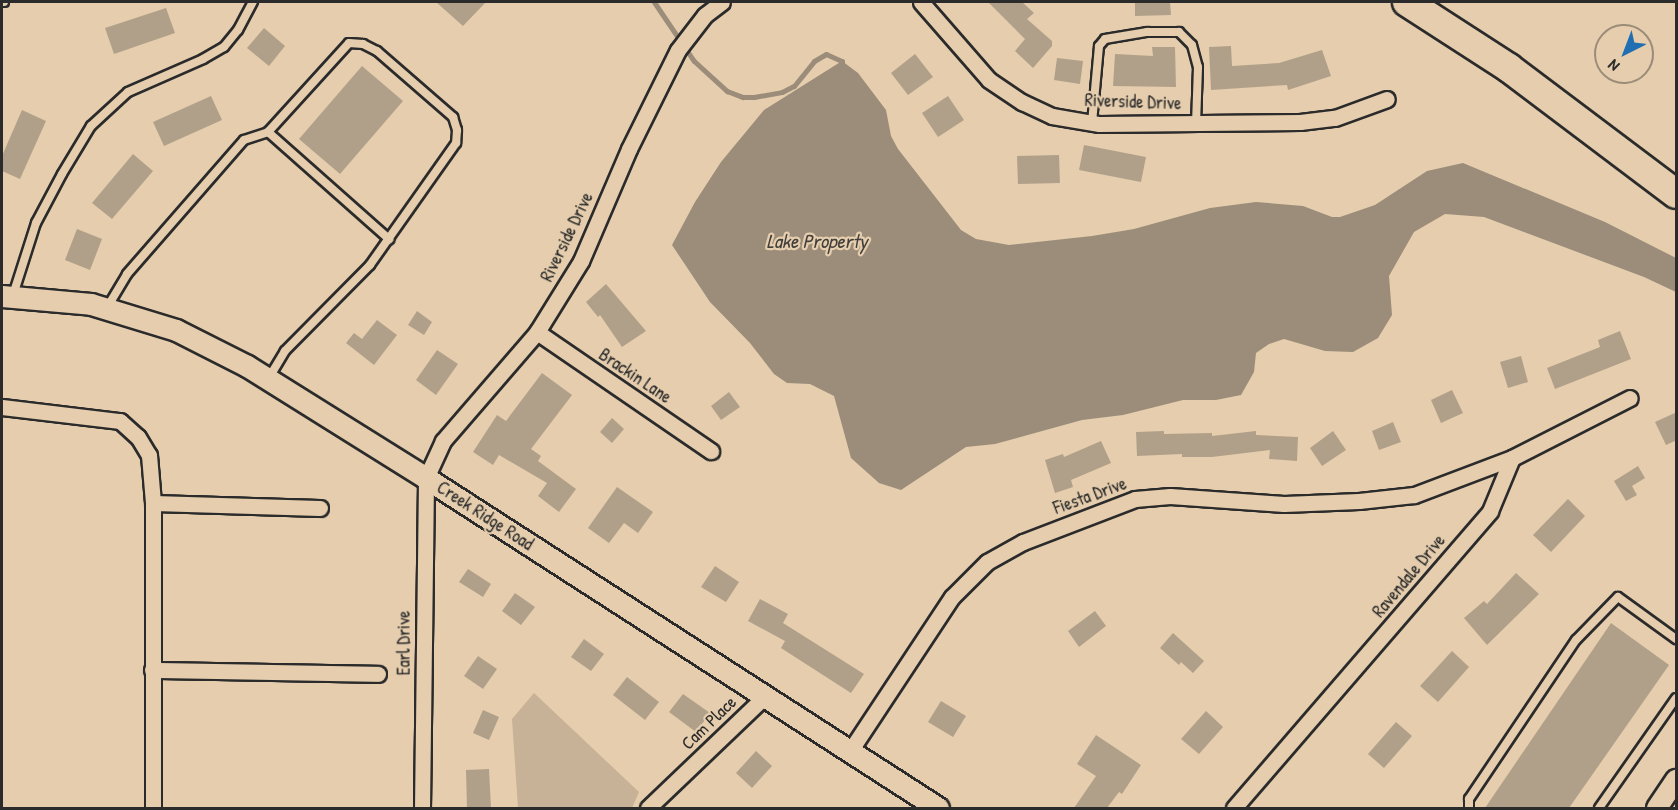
<!DOCTYPE html>
<style>
body{margin:0}
#map{position:relative;width:1678px;height:810px;overflow:hidden;background:#e5cdad;font-family:"Patrick Hand",sans-serif}
div>[style]{position:absolute}
[style*='--x']{left:calc(var(--x)*1px);top:calc(var(--y)*1px);width:calc(var(--w)*1px);rotate:calc(var(--a)*1deg)}
.green>*{inset:0;background:#c7b298}
.water>*{inset:0;background:#9b8d7a}
.stream>*{height:5px;margin:-2.5px;padding:0 2.5px;transform-origin:2.5px;border-radius:2.5px;background:#9b8d7a}
.building>*{inset:0;background:#b1a089}
.roads{filter:drop-shadow(2px 0 #2b2b2b) drop-shadow(-2px 0 #2b2b2b) drop-shadow(0 2px #2b2b2b) drop-shadow(0 -2px #2b2b2b)}
.service>*{height:8px;margin:-4px;padding:0 4px;transform-origin:4px;border-radius:4px;background:#e5cdad}
.minor>*{height:15px;margin:-7.5px;padding:0 7.5px;transform-origin:7.5px;border-radius:7.5px;background:#e5cdad}
.tertiary>*{height:20px;margin:-10px;padding:0 10px;transform-origin:10px;border-radius:10px;background:#e5cdad}
.secondary>*{height:21px;margin:-10.5px;padding:0 10.5px;transform-origin:10.5px;border-radius:10.5px;background:#e5cdad}
.motorway>*{height:28px;margin:-14px;padding:0 14px;transform-origin:14px;border-radius:14px;background:#e5cdad}
span{translate:-50% -50%;white-space:nowrap;text-align:center;line-height:1.15;-webkit-text-stroke:4.5px #e5cdad;paint-order:stroke}
.street-label{font-size:18px;color:#2b2b2b}
.water-label{font-size:20px;color:#413f3b;font-style:italic}
.frame{position:absolute;inset:0;border:3px solid #2b2b2b;pointer-events:none}
.north{position:absolute;left:1594px;top:24px;width:60px;height:60px;box-sizing:border-box;background:#e5cdad;border:2px solid #9b8c79;border-radius:50%;rotate:222deg;font-size:16px;font-weight:700;line-height:24px;text-align:center;color:#2b2b2b}
.north::after{content:'';display:block;margin:auto;width:21px;height:27px;background:#1f6fb2;clip-path:polygon(50% 0,100% 100%,50% 72%,0 100%)}
</style>
<div id="map">
<div class="green">
<div style="clip-path:polygon(534px 693px,639px 792px,632px 808px,518px 808px,512px 719px)"></div>
</div>
<div class="water">
<div style="clip-path:polygon(842px 61px,858px 73px,886px 110px,891px 136px,898px 149px,961px 230px,976px 239px,1009px 245px,1092px 236px,1134px 229px,1210px 208px,1256px 202px,1303px 206px,1332px 217px,1340px 217px,1375px 205px,1427px 171px,1463px 163px,1605px 222px,1676px 258px,1676px 292px,1644px 277px,1484px 217px,1445px 214px,1414px 232px,1389px 276px,1392px 315px,1378px 338px,1353px 352px,1325px 351px,1284px 339px,1269px 344px,1256px 353px,1254px 372px,1241px 395px,1216px 400px,1183px 400px,1123px 415px,1082px 420px,995px 444px,966px 447px,901px 490px,879px 483px,851px 458px,834px 396px,810px 384px,787px 383px,774px 374px,750px 343px,710px 302px,672px 245px,695px 202px,721px 162px,764px 110px)"></div>
</div>
<div class="stream">
<div style="--x:654;--y:2;--w:71;--a:55.9"></div>
<div style="--x:694;--y:61;--w:45;--a:42.3"></div>
<div style="--x:727;--y:91;--w:17;--a:21"></div>
<div style="--x:743;--y:97;--w:11;--a:0"></div>
<div style="--x:754;--y:97;--w:28;--a:-10"></div>
<div style="--x:782;--y:92;--w:13;--a:-27"></div>
<div style="--x:794;--y:86;--w:32;--a:-51"></div>
<div style="--x:814;--y:61;--w:14;--a:-30"></div>
<div style="--x:826;--y:54;--w:17;--a:24"></div>
<div style="--x:842;--y:61;--w:4;--a:90"></div>
</div>
<div class="building">
<div style="clip-path:polygon(436px 2px,486px 2px,463px 26px)"></div>
<div style="clip-path:polygon(988px 2px,1022px 2px,1034px 13px,1027px 19px,1052px 41px,1052px 46px,1033px 68px,1015px 51px,1025px 39px)"></div>
<div style="clip-path:polygon(1135px 2px,1170px 2px,1171px 15px,1135px 16px)"></div>
<div style="clip-path:polygon(166px 8px,175px 33px,114px 54px,105px 28px)"></div>
<div style="clip-path:polygon(264px 28px,285px 46px,269px 66px,247px 48px)"></div>
<div style="clip-path:polygon(1231px 46px,1232px 66px,1279px 63px,1322px 50px,1331px 76px,1288px 90px,1287px 85px,1211px 90px,1209px 47px)"></div>
<div style="clip-path:polygon(1152px 47px,1175px 47px,1176px 87px,1113px 86px,1115px 54px,1153px 56px)"></div>
<div style="clip-path:polygon(915px 54px,933px 77px,908px 95px,891px 73px)"></div>
<div style="clip-path:polygon(1057px 58px,1083px 61px,1080px 84px,1054px 80px)"></div>
<div style="clip-path:polygon(362px 66px,403px 101px,340px 174px,299px 139px)"></div>
<div style="clip-path:polygon(211px 96px,222px 120px,164px 146px,153px 122px)"></div>
<div style="clip-path:polygon(948px 96px,964px 120px,938px 137px,922px 113px)"></div>
<div style="clip-path:polygon(22px 110px,46px 121px,20px 179px,2px 171px,2px 156px)"></div>
<div style="clip-path:polygon(1084px 145px,1146px 157px,1141px 182px,1079px 170px)"></div>
<div style="clip-path:polygon(133px 154px,153px 171px,112px 219px,92px 203px)"></div>
<div style="clip-path:polygon(1059px 155px,1060px 183px,1018px 184px,1017px 156px)"></div>
<div style="clip-path:polygon(77px 229px,102px 239px,90px 270px,65px 260px)"></div>
<div style="clip-path:polygon(606px 284px,646px 331px,622px 347px,600px 315px,598px 317px,586px 302px)"></div>
<div style="clip-path:polygon(417px 311px,432px 322px,424px 335px,408px 325px)"></div>
<div style="clip-path:polygon(377px 320px,397px 335px,374px 365px,346px 343px,354px 333px,362px 339px)"></div>
<div style="clip-path:polygon(1620px 331px,1631px 359px,1555px 389px,1547px 368px,1600px 347px,1598px 340px)"></div>
<div style="clip-path:polygon(437px 350px,458px 364px,436px 395px,416px 380px)"></div>
<div style="clip-path:polygon(1521px 356px,1528px 382px,1508px 388px,1500px 362px)"></div>
<div style="clip-path:polygon(542px 373px,572px 395px,531px 449px,541px 456px,538px 461px,576px 489px,559px 512px,538px 496px,547px 483px,499px 455px,493px 465px,473px 452px,497px 415px,506px 421px)"></div>
<div style="clip-path:polygon(1452px 390px,1463px 413px,1441px 423px,1431px 400px)"></div>
<div style="clip-path:polygon(729px 392px,740px 407px,721px 420px,711px 406px)"></div>
<div style="clip-path:polygon(1677px 412px,1677px 440px,1666px 445px,1655px 422px)"></div>
<div style="clip-path:polygon(612px 418px,624px 429px,612px 443px,600px 432px)"></div>
<div style="clip-path:polygon(1393px 422px,1401px 442px,1379px 450px,1372px 431px)"></div>
<div style="clip-path:polygon(1164px 431px,1164px 434px,1212px 433px,1212px 436px,1256px 431px,1256px 435px,1298px 437px,1297px 461px,1269px 459px,1270px 450px,1212px 457px,1182px 457px,1182px 454px,1137px 456px,1136px 432px)"></div>
<div style="clip-path:polygon(1333px 431px,1346px 450px,1322px 466px,1310px 448px)"></div>
<div style="clip-path:polygon(1101px 441px,1111px 463px,1071px 480px,1073px 487px,1055px 493px,1045px 460px,1063px 454px,1064px 457px)"></div>
<div style="clip-path:polygon(1638px 466px,1645px 478px,1632px 486px,1637px 495px,1626px 501px,1614px 481px)"></div>
<div style="clip-path:polygon(617px 487px,653px 512px,638px 533px,624px 523px,609px 543px,588px 528px)"></div>
<div style="clip-path:polygon(1568px 499px,1585px 516px,1551px 552px,1533px 535px)"></div>
<div style="clip-path:polygon(715px 566px,739px 582px,726px 602px,701px 587px)"></div>
<div style="clip-path:polygon(468px 569px,491px 584px,483px 597px,459px 582px)"></div>
<div style="clip-path:polygon(1516px 573px,1539px 594px,1487px 645px,1464px 618px,1484px 601px,1487px 604px)"></div>
<div style="clip-path:polygon(515px 593px,535px 607px,521px 625px,502px 611px)"></div>
<div style="clip-path:polygon(760px 599px,788px 614px,783px 623px,864px 674px,851px 693px,781px 648px,785px 641px,748px 621px)"></div>
<div style="clip-path:polygon(1095px 611px,1106px 626px,1079px 647px,1068px 631px)"></div>
<div style="clip-path:polygon(1611px 623px,1669px 665px,1569px 808px,1485px 808px)"></div>
<div style="clip-path:polygon(1173px 633px,1204px 661px,1193px 673px,1181px 662px,1179px 665px,1160px 648px)"></div>
<div style="clip-path:polygon(584px 639px,604px 654px,591px 671px,571px 657px)"></div>
<div style="clip-path:polygon(1452px 651px,1469px 667px,1438px 702px,1420px 686px)"></div>
<div style="clip-path:polygon(478px 656px,497px 669px,483px 689px,464px 676px)"></div>
<div style="clip-path:polygon(627px 677px,659px 702px,645px 720px,613px 695px)"></div>
<div style="clip-path:polygon(683px 694px,710px 713px,696px 732px,669px 712px)"></div>
<div style="clip-path:polygon(941px 701px,966px 716px,953px 737px,928px 722px)"></div>
<div style="clip-path:polygon(483px 710px,499px 717px,489px 740px,473px 733px)"></div>
<div style="clip-path:polygon(1206px 711px,1223px 727px,1199px 754px,1181px 739px)"></div>
<div style="clip-path:polygon(1396px 722px,1412px 736px,1384px 768px,1368px 754px)"></div>
<div style="clip-path:polygon(1096px 735px,1141px 765px,1122px 794px,1119px 792px,1107px 808px,1074px 808px,1096px 776px,1077px 764px)"></div>
<div style="clip-path:polygon(756px 751px,772px 766px,752px 788px,736px 773px)"></div>
<div style="clip-path:polygon(489px 769px,491px 808px,467px 808px,466px 770px)"></div>
</div>
<div class="roads">
<div class="service">
<div style="--x:2;--y:2;--w:2;--a:0"></div>
<div style="--x:1092;--y:123;--w:77;--a:-84.8"></div>
<div style="--x:1099;--y:46;--w:9;--a:-49"></div>
<div style="--x:1105;--y:39;--w:43;--a:-9.5"></div>
<div style="--x:1147;--y:32;--w:32;--a:0"></div>
<div style="--x:1179;--y:32;--w:18;--a:45"></div>
<div style="--x:1192;--y:45;--w:23;--a:75"></div>
<div style="--x:1198;--y:67;--w:57;--a:92"></div>
<div style="--x:268;--y:132;--w:162;--a:41.5"></div>
<div style="--x:13;--y:295;--w:76;--a:-72.3"></div>
<div style="--x:36;--y:223;--w:55;--a:-62"></div>
<div style="--x:62;--y:174;--w:56;--a:-58.9"></div>
<div style="--x:91;--y:126;--w:50;--a:-42.6"></div>
<div style="--x:128;--y:92;--w:82;--a:-23.7"></div>
<div style="--x:203;--y:59;--w:24;--a:-30"></div>
<div style="--x:224;--y:47;--w:22;--a:-51"></div>
<div style="--x:238;--y:30;--w:32;--a:-62"></div>
<div style="--x:108;--y:306;--w:37;--a:-59"></div>
<div style="--x:127;--y:274;--w:178;--a:-48.9"></div>
<div style="--x:244;--y:140;--w:25;--a:-18"></div>
<div style="--x:268;--y:132;--w:120;--a:-47.7"></div>
<div style="--x:349;--y:43;--w:14;--a:4"></div>
<div style="--x:363;--y:44;--w:16;--a:27"></div>
<div style="--x:377;--y:51;--w:101;--a:41"></div>
<div style="--x:453;--y:117;--w:14;--a:73"></div>
<div style="--x:457;--y:130;--w:13;--a:94"></div>
<div style="--x:456;--y:143;--w:149;--a:125.2"></div>
<div style="--x:370;--y:265;--w:121;--a:134.7"></div>
<div style="--x:285;--y:351;--w:31;--a:121"></div>
<div style="--x:1469;--y:808;--w:9;--a:-90"></div>
<div style="--x:1469;--y:799;--w:192;--a:-56.1"></div>
<div style="--x:1576;--y:640;--w:60;--a:-45.7"></div>
<div style="--x:1618;--y:597;--w:72;--a:35.9"></div>
<div style="--x:1599;--y:808;--w:134;--a:-55"></div>
</div>
<div class="minor">
<div style="--x:921;--y:2;--w:103;--a:48.9"></div>
<div style="--x:989;--y:80;--w:40;--a:34"></div>
<div style="--x:1022;--y:102;--w:33;--a:25"></div>
<div style="--x:1052;--y:116;--w:48;--a:9.7"></div>
<div style="--x:1099;--y:124;--w:201;--a:-0.6"></div>
<div style="--x:1300;--y:122;--w:35;--a:-7"></div>
<div style="--x:1335;--y:118;--w:55;--a:-20.1"></div>
<div style="--x:537;--y:332;--w:211;--a:34.4"></div>
<div style="--x:2;--y:407;--w:119;--a:6.8"></div>
<div style="--x:120;--y:421;--w:24;--a:42"></div>
<div style="--x:138;--y:437;--w:21;--a:59"></div>
<div style="--x:149;--y:455;--w:48;--a:85.2"></div>
<div style="--x:153;--y:503;--w:305;--a:90"></div>
<div style="--x:153;--y:503;--w:167;--a:1.7"></div>
<div style="--x:152;--y:670;--w:226;--a:1"></div>
<div style="--x:850;--y:751;--w:185;--a:-56.5"></div>
<div style="--x:952;--y:597;--w:49;--a:-45"></div>
<div style="--x:987;--y:562;--w:41;--a:-29.1"></div>
<div style="--x:1023;--y:542;--w:120;--a:-21"></div>
<div style="--x:1135;--y:499;--w:35;--a:-5"></div>
<div style="--x:1170;--y:496;--w:114;--a:4"></div>
<div style="--x:1284;--y:504;--w:75;--a:-2.3"></div>
<div style="--x:1359;--y:501;--w:55;--a:-6.2"></div>
<div style="--x:1414;--y:495;--w:105;--a:-20.7"></div>
<div style="--x:422;--y:808;--w:330;--a:-89.3"></div>
<div style="--x:426;--y:478;--w:41;--a:-65.3"></div>
<div style="--x:443;--y:441;--w:144;--a:-49.2"></div>
<div style="--x:537;--y:332;--w:84;--a:-58.2"></div>
<div style="--x:581;--y:261;--w:122;--a:-66.8"></div>
<div style="--x:629;--y:149;--w:110;--a:-63.7"></div>
<div style="--x:678;--y:50;--w:44;--a:-52.4"></div>
<div style="--x:705;--y:15;--w:21;--a:-37"></div>
<div style="--x:648;--y:808;--w:162;--a:-43.7"></div>
<div style="--x:1234;--y:808;--w:392;--a:-49.2"></div>
<div style="--x:1490;--y:511;--w:57;--a:-67.5"></div>
<div style="--x:1512;--y:458;--w:132;--a:-27"></div>
</div>
<div class="tertiary">
<div style="--x:1657;--y:808;--w:34;--a:-56"></div>
</div>
<div class="secondary">
<div style="--x:2;--y:296;--w:89;--a:5.1"></div>
<div style="--x:91;--y:304;--w:89;--a:17"></div>
<div style="--x:176;--y:330;--w:80;--a:26.9"></div>
<div style="--x:247;--y:366;--w:211;--a:32"></div>
<div style="--x:426;--y:478;--w:609;--a:32.8"></div>
</div>
<div class="motorway">
<div style="--x:1407;--y:2;--w:121;--a:32.9"></div>
<div style="--x:1509;--y:68;--w:209;--a:37"></div>
</div>
</div>
<div class="street-label">
<span style="left:1133px;top:102px;rotate:2deg">Riverside Drive</span>
<span style="left:567px;top:237px;rotate:-64deg">Riverside Drive</span>
<span style="left:635px;top:376px;rotate:34deg">Brackin Lane</span>
<span style="left:1090px;top:496px;rotate:-20deg">Fiesta Drive</span>
<span style="left:485px;top:516px;rotate:33deg">Creek Ridge Road</span>
<span style="left:1409px;top:576px;rotate:-50deg">Ravendale Drive</span>
<span style="left:404px;top:643px;rotate:-90deg">Earl Drive</span>
<span style="left:709px;top:723px;rotate:-44deg">Cam Place</span>
</div>
<div class="water-label">
<span style="left:817px;top:240px">Lake Property</span>
</div>
<div class="frame"></div>
<div class="north">N</div>
</div>
